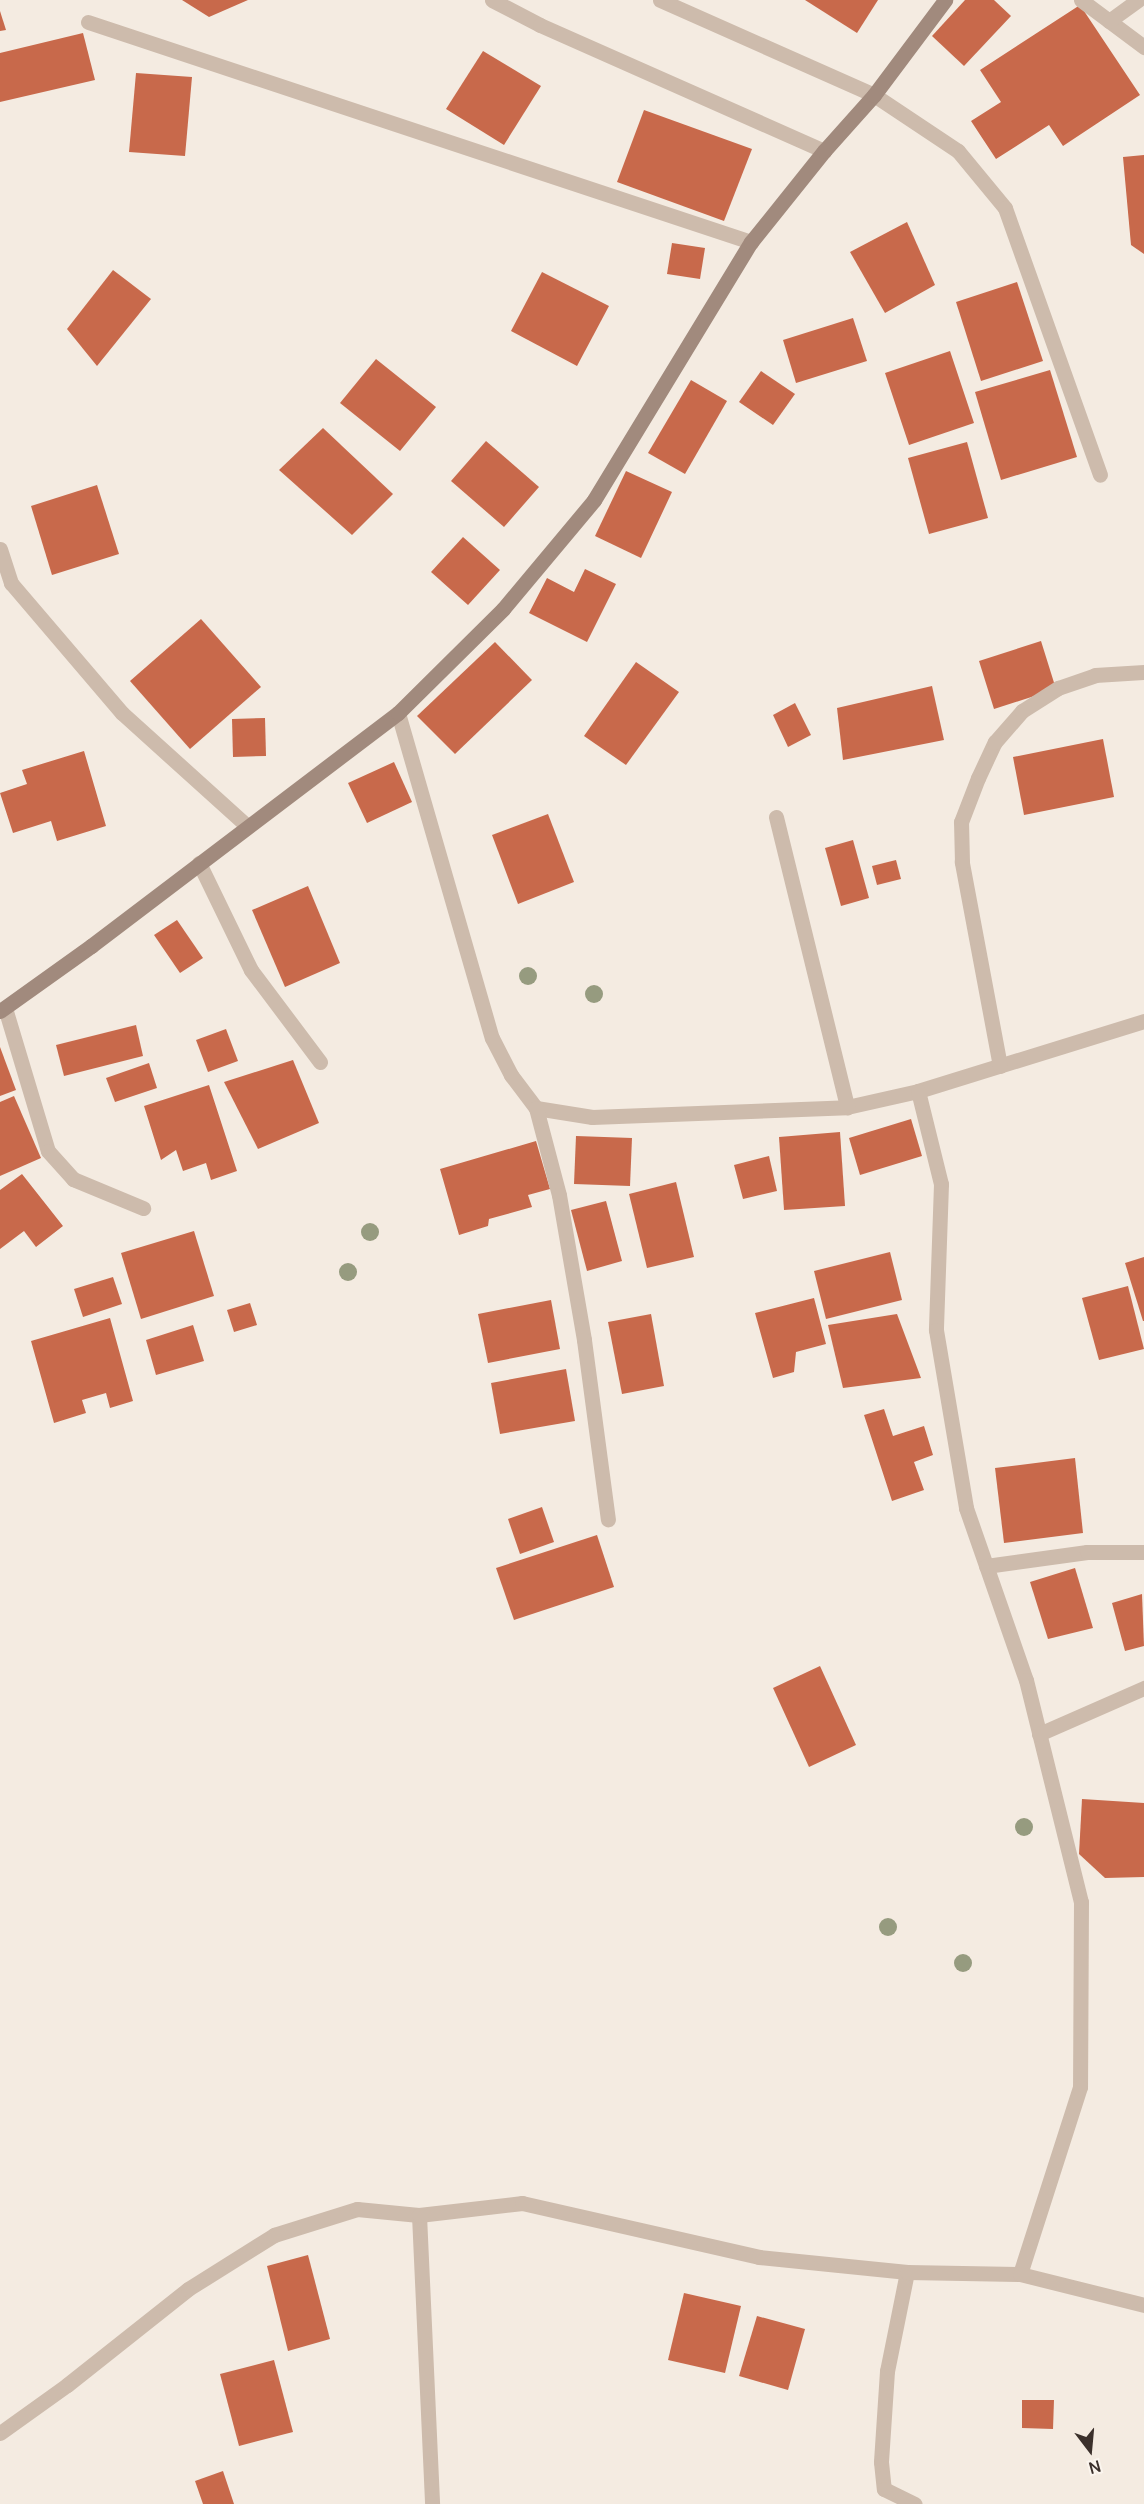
<!DOCTYPE html>
<style>
body{margin:0}
#map{position:relative;width:1144px;height:2504px;overflow:hidden;background:#f4ebe1;font-family:Manrope,sans-serif}
div>[style]{position:absolute}
[style*='--x']{left:calc(var(--x)*1px);top:calc(var(--y)*1px);width:calc(var(--w)*1px);rotate:calc(var(--a)*1deg)}
.building>*{inset:0;background:#c8694b}
.lane>*{height:15px;margin:-7.5px;padding:0 7.5px;transform-origin:7.5px;border-radius:7.5px;background:#cdbbac}
.street>*{height:15px;margin:-7.5px;padding:0 7.5px;transform-origin:7.5px;border-radius:7.5px;background:#cdbbac}
.secondary>*{height:15px;margin:-7.5px;padding:0 7.5px;transform-origin:7.5px;border-radius:7.5px;background:#a18a7d}
.trees>*{width:18px;height:18px;margin:-9px;border-radius:50%;background:#969b7f}
span{translate:-50% -50%;white-space:nowrap;text-align:center;line-height:1.15;-webkit-text-stroke:5px #fbf5ee;paint-order:stroke}
.north{position:absolute;left:1060px;top:2420px;width:60px;height:60px;-webkit-text-stroke:4px #fbf5ee;paint-order:stroke;rotate:164deg;font-size:16px;font-weight:700;line-height:24px;text-align:center;color:#3b302b}
.north::after{content:'';display:block;margin:auto;width:21px;height:27px;background:#3b302b;clip-path:polygon(50% 0,100% 100%,50% 72%,0 100%)}
</style>
<div id="map">
<div class="building">
<div style="clip-path:polygon(182px 0,248px 0,209px 17px)"></div>
<div style="clip-path:polygon(805px 0,878px 0,857px 33px)"></div>
<div style="clip-path:polygon(965px 0,994px 0,1011px 16px,964px 66px,932px 36px)"></div>
<div style="clip-path:polygon(1080px 5px,1140px 95px,1063px 146px,1049px 125px,996px 159px,971px 121px,1001px 102px,980px 70px)"></div>
<div style="clip-path:polygon(0 11px,6px 30px,0 31px)"></div>
<div style="clip-path:polygon(83px 33px,95px 80px,0 102px,0 53px)"></div>
<div style="clip-path:polygon(483px 51px,541px 86px,504px 145px,446px 109px)"></div>
<div style="clip-path:polygon(136px 73px,192px 77px,185px 156px,129px 152px)"></div>
<div style="clip-path:polygon(644px 110px,752px 149px,724px 221px,617px 182px)"></div>
<div style="clip-path:polygon(1144px 155px,1144px 254px,1131px 245px,1123px 157px)"></div>
<div style="clip-path:polygon(907px 222px,935px 285px,885px 313px,850px 252px)"></div>
<div style="clip-path:polygon(672px 243px,705px 248px,700px 279px,667px 274px)"></div>
<div style="clip-path:polygon(113px 270px,151px 299px,97px 366px,67px 329px)"></div>
<div style="clip-path:polygon(542px 272px,609px 306px,577px 366px,511px 331px)"></div>
<div style="clip-path:polygon(1017px 282px,1043px 361px,981px 381px,956px 302px)"></div>
<div style="clip-path:polygon(853px 318px,867px 361px,796px 383px,783px 340px)"></div>
<div style="clip-path:polygon(950px 351px,974px 423px,909px 445px,885px 373px)"></div>
<div style="clip-path:polygon(376px 359px,436px 407px,400px 451px,340px 403px)"></div>
<div style="clip-path:polygon(1050px 370px,1077px 457px,1001px 480px,975px 392px)"></div>
<div style="clip-path:polygon(761px 371px,795px 394px,773px 425px,739px 402px)"></div>
<div style="clip-path:polygon(691px 380px,727px 401px,685px 474px,648px 453px)"></div>
<div style="clip-path:polygon(323px 428px,393px 494px,352px 535px,279px 470px)"></div>
<div style="clip-path:polygon(486px 441px,539px 487px,504px 527px,451px 481px)"></div>
<div style="clip-path:polygon(967px 442px,988px 518px,929px 534px,908px 458px)"></div>
<div style="clip-path:polygon(626px 471px,672px 492px,641px 558px,595px 536px)"></div>
<div style="clip-path:polygon(97px 485px,119px 554px,52px 575px,31px 506px)"></div>
<div style="clip-path:polygon(463px 537px,500px 570px,468px 605px,431px 572px)"></div>
<div style="clip-path:polygon(585px 569px,616px 584px,587px 642px,529px 613px,547px 578px,574px 592px)"></div>
<div style="clip-path:polygon(201px 619px,261px 687px,190px 749px,130px 681px)"></div>
<div style="clip-path:polygon(1041px 641px,1056px 689px,994px 709px,979px 661px)"></div>
<div style="clip-path:polygon(495px 642px,532px 680px,455px 754px,417px 716px)"></div>
<div style="clip-path:polygon(636px 662px,679px 692px,626px 765px,584px 736px)"></div>
<div style="clip-path:polygon(932px 686px,944px 740px,843px 760px,837px 708px)"></div>
<div style="clip-path:polygon(795px 703px,811px 735px,788px 747px,773px 715px)"></div>
<div style="clip-path:polygon(265px 718px,266px 756px,233px 757px,232px 719px)"></div>
<div style="clip-path:polygon(1103px 739px,1114px 797px,1024px 815px,1013px 757px)"></div>
<div style="clip-path:polygon(84px 751px,106px 826px,57px 841px,51px 821px,13px 833px,0 793px,27px 784px,22px 770px)"></div>
<div style="clip-path:polygon(394px 762px,412px 802px,367px 823px,348px 783px)"></div>
<div style="clip-path:polygon(548px 814px,574px 882px,518px 904px,492px 835px)"></div>
<div style="clip-path:polygon(853px 840px,869px 898px,841px 906px,825px 848px)"></div>
<div style="clip-path:polygon(896px 860px,901px 879px,877px 885px,872px 866px)"></div>
<div style="clip-path:polygon(308px 886px,340px 963px,285px 987px,252px 910px)"></div>
<div style="clip-path:polygon(177px 920px,203px 958px,180px 973px,154px 935px)"></div>
<div style="clip-path:polygon(136px 1025px,143px 1056px,64px 1076px,56px 1045px)"></div>
<div style="clip-path:polygon(226px 1029px,238px 1061px,208px 1072px,196px 1040px)"></div>
<div style="clip-path:polygon(0 1047px,16px 1090px,0 1096px)"></div>
<div style="clip-path:polygon(293px 1060px,319px 1123px,258px 1149px,224px 1082px)"></div>
<div style="clip-path:polygon(149px 1063px,157px 1088px,115px 1102px,106px 1078px)"></div>
<div style="clip-path:polygon(209px 1085px,237px 1171px,211px 1180px,206px 1163px,183px 1171px,176px 1150px,161px 1160px,144px 1106px)"></div>
<div style="clip-path:polygon(14px 1096px,41px 1158px,0 1176px,0 1102px)"></div>
<div style="clip-path:polygon(911px 1119px,922px 1156px,860px 1175px,849px 1138px)"></div>
<div style="clip-path:polygon(840px 1132px,845px 1206px,784px 1210px,779px 1137px)"></div>
<div style="clip-path:polygon(576px 1136px,632px 1138px,630px 1186px,574px 1184px)"></div>
<div style="clip-path:polygon(536px 1141px,550px 1189px,528px 1195px,532px 1207px,489px 1219px,488px 1226px,459px 1235px,440px 1169px)"></div>
<div style="clip-path:polygon(769px 1156px,777px 1191px,743px 1199px,734px 1165px)"></div>
<div style="clip-path:polygon(22px 1174px,63px 1226px,36px 1247px,24px 1231px,0 1249px,0 1190px)"></div>
<div style="clip-path:polygon(676px 1182px,694px 1257px,647px 1268px,629px 1194px)"></div>
<div style="clip-path:polygon(606px 1201px,622px 1261px,587px 1271px,571px 1210px)"></div>
<div style="clip-path:polygon(194px 1231px,214px 1296px,141px 1319px,121px 1253px)"></div>
<div style="clip-path:polygon(890px 1252px,902px 1300px,826px 1319px,814px 1271px)"></div>
<div style="clip-path:polygon(1144px 1257px,1144px 1321px,1143px 1321px,1125px 1263px)"></div>
<div style="clip-path:polygon(113px 1277px,122px 1304px,83px 1317px,74px 1289px)"></div>
<div style="clip-path:polygon(1128px 1286px,1144px 1349px,1099px 1360px,1082px 1298px)"></div>
<div style="clip-path:polygon(814px 1298px,826px 1344px,796px 1352px,794px 1372px,773px 1378px,755px 1313px)"></div>
<div style="clip-path:polygon(551px 1300px,560px 1349px,488px 1363px,478px 1314px)"></div>
<div style="clip-path:polygon(250px 1303px,257px 1325px,234px 1332px,227px 1310px)"></div>
<div style="clip-path:polygon(651px 1314px,664px 1386px,622px 1394px,608px 1322px)"></div>
<div style="clip-path:polygon(897px 1314px,921px 1378px,843px 1388px,828px 1325px)"></div>
<div style="clip-path:polygon(110px 1318px,133px 1401px,110px 1408px,106px 1393px,82px 1400px,86px 1413px,54px 1423px,31px 1341px)"></div>
<div style="clip-path:polygon(193px 1325px,204px 1361px,156px 1375px,146px 1340px)"></div>
<div style="clip-path:polygon(566px 1369px,575px 1421px,500px 1434px,491px 1383px)"></div>
<div style="clip-path:polygon(884px 1409px,893px 1436px,924px 1426px,933px 1455px,914px 1462px,924px 1490px,892px 1501px,864px 1415px)"></div>
<div style="clip-path:polygon(1075px 1458px,1083px 1533px,1004px 1543px,995px 1468px)"></div>
<div style="clip-path:polygon(542px 1507px,554px 1542px,520px 1554px,508px 1519px)"></div>
<div style="clip-path:polygon(597px 1535px,614px 1587px,514px 1620px,496px 1568px)"></div>
<div style="clip-path:polygon(1075px 1568px,1093px 1628px,1048px 1639px,1030px 1582px)"></div>
<div style="clip-path:polygon(1142px 1594px,1144px 1646px,1125px 1651px,1112px 1603px)"></div>
<div style="clip-path:polygon(820px 1666px,856px 1745px,809px 1767px,773px 1688px)"></div>
<div style="clip-path:polygon(1082px 1799px,1144px 1803px,1144px 1877px,1105px 1878px,1079px 1854px)"></div>
<div style="clip-path:polygon(308px 2255px,330px 2339px,288px 2351px,267px 2266px)"></div>
<div style="clip-path:polygon(684px 2293px,741px 2306px,725px 2373px,668px 2360px)"></div>
<div style="clip-path:polygon(757px 2316px,805px 2329px,788px 2390px,739px 2376px)"></div>
<div style="clip-path:polygon(274px 2360px,293px 2432px,239px 2446px,220px 2374px)"></div>
<div style="clip-path:polygon(1022px 2400px,1054px 2400px,1053px 2429px,1022px 2428px)"></div>
<div style="clip-path:polygon(223px 2471px,234px 2504px,203px 2504px,195px 2481px)"></div>
</div>
<div class="lane">
<div style="--x:419;--y:2215;--w:289;--a:87.4"></div>
<div style="--x:907;--y:2272;--w:101;--a:101.4"></div>
<div style="--x:887;--y:2371;--w:91;--a:93.8"></div>
<div style="--x:881;--y:2462;--w:27;--a:84"></div>
<div style="--x:884;--y:2489;--w:34;--a:26"></div>
</div>
<div class="street">
<div style="--x:492;--y:0;--w:54;--a:27.5"></div>
<div style="--x:540;--y:25;--w:311;--a:23.9"></div>
<div style="--x:660;--y:0;--w:234;--a:23.9"></div>
<div style="--x:874;--y:95;--w:101;--a:33.7"></div>
<div style="--x:958;--y:151;--w:74;--a:50.5"></div>
<div style="--x:1005;--y:208;--w:283;--a:70.4"></div>
<div style="--x:1081;--y:0;--w:79;--a:36.7"></div>
<div style="--x:1109;--y:21;--w:36;--a:-36"></div>
<div style="--x:88;--y:22;--w:699;--a:18.36"></div>
<div style="--x:0;--y:549;--w:36;--a:72"></div>
<div style="--x:11;--y:583;--w:171;--a:49.5"></div>
<div style="--x:122;--y:713;--w:169;--a:42.1"></div>
<div style="--x:398;--y:713;--w:338;--a:73.9"></div>
<div style="--x:492;--y:1038;--w:42;--a:62.8"></div>
<div style="--x:511;--y:1075;--w:41;--a:52.9"></div>
<div style="--x:536;--y:1108;--w:57;--a:9.1"></div>
<div style="--x:592;--y:1117;--w:255;--a:-2.2"></div>
<div style="--x:847;--y:1107;--w:73;--a:-12.7"></div>
<div style="--x:918;--y:1091;--w:237;--a:-17.2"></div>
<div style="--x:776;--y:817;--w:299;--a:76.2"></div>
<div style="--x:199;--y:863;--w:119;--a:64.1"></div>
<div style="--x:251;--y:970;--w:115;--a:53.1"></div>
<div style="--x:5;--y:1008;--w:149;--a:73.3"></div>
<div style="--x:48;--y:1151;--w:38;--a:48"></div>
<div style="--x:73;--y:1179;--w:76;--a:22.5"></div>
<div style="--x:1000;--y:1066;--w:208;--a:-100.6"></div>
<div style="--x:962;--y:862;--w:40;--a:-91.4"></div>
<div style="--x:961;--y:822;--w:47;--a:-68.9"></div>
<div style="--x:978;--y:778;--w:40;--a:-65"></div>
<div style="--x:995;--y:742;--w:41;--a:-48.9"></div>
<div style="--x:1022;--y:711;--w:43;--a:-32.6"></div>
<div style="--x:1058;--y:688;--w:39;--a:-19"></div>
<div style="--x:1095;--y:675;--w:49;--a:-3.5"></div>
<div style="--x:918;--y:1091;--w:96;--a:76.1"></div>
<div style="--x:941;--y:1184;--w:146;--a:92"></div>
<div style="--x:936;--y:1330;--w:181;--a:80.4"></div>
<div style="--x:966;--y:1508;--w:182;--a:70.8"></div>
<div style="--x:1026;--y:1680;--w:229;--a:76.1"></div>
<div style="--x:1081;--y:1902;--w:185;--a:90.3"></div>
<div style="--x:1080;--y:2087;--w:196;--a:107.8"></div>
<div style="--x:536;--y:1108;--w:90;--a:75.2"></div>
<div style="--x:559;--y:1195;--w:147;--a:80.2"></div>
<div style="--x:584;--y:1340;--w:181;--a:82.4"></div>
<div style="--x:986;--y:1566;--w:102;--a:-7.9"></div>
<div style="--x:1087;--y:1552;--w:57;--a:0"></div>
<div style="--x:1039;--y:1734;--w:115;--a:-23.7"></div>
<div style="--x:0;--y:2433;--w:82;--a:-35.6"></div>
<div style="--x:67;--y:2385;--w:154;--a:-38.4"></div>
<div style="--x:188;--y:2289;--w:102;--a:-32.1"></div>
<div style="--x:274;--y:2235;--w:87;--a:-17.4"></div>
<div style="--x:357;--y:2209;--w:62;--a:5.5"></div>
<div style="--x:419;--y:2215;--w:104;--a:-6.6"></div>
<div style="--x:522;--y:2203;--w:243;--a:12.8"></div>
<div style="--x:759;--y:2257;--w:149;--a:5.8"></div>
<div style="--x:907;--y:2272;--w:113;--a:1"></div>
<div style="--x:1020;--y:2274;--w:128;--a:14"></div>
</div>
<div class="secondary">
<div style="--x:0;--y:1011;--w:112;--a:-35.5"></div>
<div style="--x:91;--y:946;--w:385;--a:-37.2"></div>
<div style="--x:398;--y:713;--w:148;--a:-44.7"></div>
<div style="--x:503;--y:609;--w:142;--a:-50.1"></div>
<div style="--x:594;--y:500;--w:302;--a:-58.7"></div>
<div style="--x:751;--y:242;--w:117;--a:-51.3"></div>
<div style="--x:824;--y:151;--w:75;--a:-48.2"></div>
<div style="--x:874;--y:95;--w:119;--a:-53.2"></div>
</div>
<div class="trees">
<div style="left:528px;top:976px"></div>
<div style="left:594px;top:994px"></div>
<div style="left:370px;top:1232px"></div>
<div style="left:348px;top:1272px"></div>
<div style="left:1024px;top:1827px"></div>
<div style="left:888px;top:1927px"></div>
<div style="left:963px;top:1963px"></div>
</div>
<div class="north">N</div>
</div>
